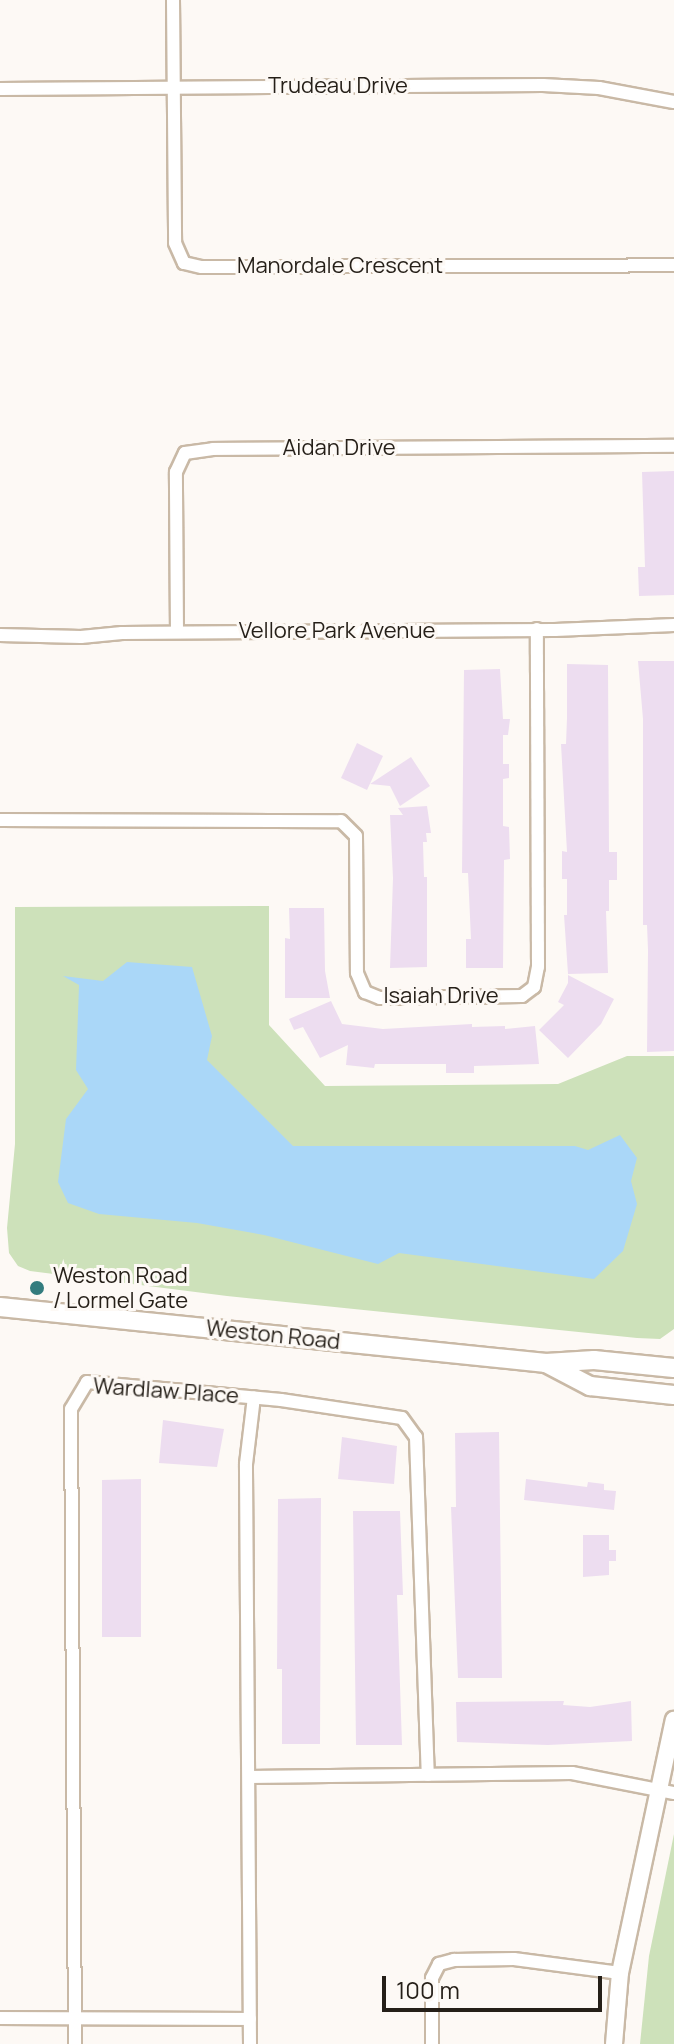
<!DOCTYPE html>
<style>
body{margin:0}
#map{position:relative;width:674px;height:2044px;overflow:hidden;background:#fdf9f5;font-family:Manrope,sans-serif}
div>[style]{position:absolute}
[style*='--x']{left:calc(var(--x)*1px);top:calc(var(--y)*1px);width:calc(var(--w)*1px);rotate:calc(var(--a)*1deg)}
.green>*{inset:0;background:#cde1ba}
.water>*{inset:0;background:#aad7f8}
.building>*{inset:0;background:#edddf0}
.roads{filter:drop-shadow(2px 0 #c9b9a6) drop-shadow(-2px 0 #c9b9a6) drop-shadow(0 2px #c9b9a6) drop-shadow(0 -2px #c9b9a6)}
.minor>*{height:12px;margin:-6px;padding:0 6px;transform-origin:6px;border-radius:6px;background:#fff}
.tertiary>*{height:16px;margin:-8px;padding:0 8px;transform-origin:8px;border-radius:8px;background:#fff}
.secondary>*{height:18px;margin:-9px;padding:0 9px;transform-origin:9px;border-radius:9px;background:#fff}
.dots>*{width:22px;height:22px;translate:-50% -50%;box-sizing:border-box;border:4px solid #fdf9f5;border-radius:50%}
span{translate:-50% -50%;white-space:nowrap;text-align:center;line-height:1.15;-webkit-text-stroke:6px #fdf9f5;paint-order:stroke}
.street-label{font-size:22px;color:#251f18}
.poi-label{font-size:22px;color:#251f18}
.left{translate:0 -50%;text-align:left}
.scale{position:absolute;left:382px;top:1976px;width:220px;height:36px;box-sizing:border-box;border:4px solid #251f18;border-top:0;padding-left:10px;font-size:24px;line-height:28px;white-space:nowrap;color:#251f18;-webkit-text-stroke:6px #fdf9f5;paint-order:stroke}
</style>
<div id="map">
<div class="green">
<div style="clip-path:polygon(269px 906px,269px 1025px,325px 1086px,558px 1084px,627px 1056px,674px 1056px,674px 1329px,660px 1339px,637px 1338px,227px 1296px,30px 1271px,18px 1266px,9px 1253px,7px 1228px,15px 1144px,15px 907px)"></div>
<div style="clip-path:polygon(674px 1834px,674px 2044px,640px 2044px,649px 1956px)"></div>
</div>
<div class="water">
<div style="clip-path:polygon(127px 962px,192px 967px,212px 1036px,207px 1060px,293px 1146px,575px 1146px,588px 1150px,620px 1135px,637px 1158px,631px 1181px,637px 1204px,623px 1251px,594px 1279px,399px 1253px,378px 1264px,264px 1235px,197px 1223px,99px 1214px,68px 1203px,58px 1182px,66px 1119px,88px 1089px,76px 1070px,79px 985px,63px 976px,103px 981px)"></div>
</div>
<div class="building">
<div style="clip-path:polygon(674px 471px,674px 595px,639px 596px,638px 567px,645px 567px,642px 472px)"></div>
<div style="clip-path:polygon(638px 661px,674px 661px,674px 1051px,647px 1052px,648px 950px,647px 925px,643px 925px,643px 719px)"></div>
<div style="clip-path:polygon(567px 664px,608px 665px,609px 852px,617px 852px,617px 880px,609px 880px,609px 911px,606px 911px,608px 973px,568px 974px,564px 915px,567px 915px,567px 879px,562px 879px,562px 851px,567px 852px,561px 744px,566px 744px,567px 718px)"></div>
<div style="clip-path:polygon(500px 669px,503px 719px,510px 719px,508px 735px,503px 735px,503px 764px,509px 764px,509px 778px,503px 779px,503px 826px,509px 827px,510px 859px,504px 860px,503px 968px,466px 968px,466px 939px,471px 939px,468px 873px,462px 873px,464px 670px)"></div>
<div style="clip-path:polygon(357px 743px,383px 756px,367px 790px,341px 778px)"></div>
<div style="clip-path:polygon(411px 757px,430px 786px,400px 806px,390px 786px,370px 784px)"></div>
<div style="clip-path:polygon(427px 806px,431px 833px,426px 833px,427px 842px,423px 842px,424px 877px,427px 877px,427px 967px,390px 968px,393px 878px,390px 815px,403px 815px,398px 808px)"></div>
<div style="clip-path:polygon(289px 908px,324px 908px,325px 971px,330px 998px,285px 998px,285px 938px,290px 939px)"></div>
<div style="clip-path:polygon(568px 975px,614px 999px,601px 1024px,568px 1058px,539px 1030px,564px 1005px,558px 1002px,568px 983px)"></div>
<div style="clip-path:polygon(331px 1001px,342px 1024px,383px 1029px,472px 1024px,472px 1027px,505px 1026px,505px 1029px,535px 1026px,539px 1064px,474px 1066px,474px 1073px,446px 1073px,446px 1064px,375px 1064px,374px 1068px,346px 1065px,348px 1045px,320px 1058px,303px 1027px,294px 1030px,289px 1019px)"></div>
<div style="clip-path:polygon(163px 1420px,224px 1429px,217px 1467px,159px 1463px)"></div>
<div style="clip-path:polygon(499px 1432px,502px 1678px,458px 1678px,451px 1507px,456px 1507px,455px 1433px)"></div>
<div style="clip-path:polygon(342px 1437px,397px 1446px,394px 1484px,338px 1479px)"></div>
<div style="clip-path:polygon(141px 1479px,141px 1637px,102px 1637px,102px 1480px)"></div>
<div style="clip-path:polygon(526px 1479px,587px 1487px,588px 1482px,604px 1484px,604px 1490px,616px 1491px,614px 1510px,524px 1500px)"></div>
<div style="clip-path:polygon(321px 1498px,320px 1744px,282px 1744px,282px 1669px,277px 1669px,278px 1499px)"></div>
<div style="clip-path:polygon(353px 1511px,400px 1511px,403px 1595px,397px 1595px,402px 1745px,356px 1745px)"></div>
<div style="clip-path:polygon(583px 1535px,609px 1535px,609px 1550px,616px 1550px,616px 1561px,609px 1561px,609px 1575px,583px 1577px)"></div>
<div style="clip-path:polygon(564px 1701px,563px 1705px,590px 1707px,631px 1701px,632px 1741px,548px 1745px,457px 1742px,456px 1702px)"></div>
</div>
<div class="roads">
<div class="minor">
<div style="--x:173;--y:0;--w:243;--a:89.5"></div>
<div style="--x:175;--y:243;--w:22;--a:66"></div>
<div style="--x:184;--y:263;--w:18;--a:13"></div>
<div style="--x:202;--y:267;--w:472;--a:-0.2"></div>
<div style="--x:0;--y:89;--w:543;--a:-0.42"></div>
<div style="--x:543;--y:85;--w:56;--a:3.1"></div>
<div style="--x:599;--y:88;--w:76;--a:10.6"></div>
<div style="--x:177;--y:632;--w:160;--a:-90.4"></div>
<div style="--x:176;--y:472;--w:21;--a:-65"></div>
<div style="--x:185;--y:453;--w:28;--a:-8"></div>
<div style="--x:213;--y:449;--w:461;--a:-0.4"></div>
<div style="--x:0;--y:635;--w:81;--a:1.4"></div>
<div style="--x:81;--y:637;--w:41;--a:-5.6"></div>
<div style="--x:122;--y:633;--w:433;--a:-0.4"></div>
<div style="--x:555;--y:630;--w:119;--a:-2.4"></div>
<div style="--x:0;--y:820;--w:341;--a:0.2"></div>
<div style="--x:341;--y:821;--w:21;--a:45"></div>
<div style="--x:356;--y:836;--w:137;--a:89.6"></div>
<div style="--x:357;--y:973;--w:21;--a:67"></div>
<div style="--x:365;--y:992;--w:16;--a:22"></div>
<div style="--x:380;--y:998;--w:142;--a:-0.8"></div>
<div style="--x:522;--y:996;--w:15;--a:-37"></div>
<div style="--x:534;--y:987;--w:20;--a:-79"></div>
<div style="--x:538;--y:967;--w:338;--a:-90.2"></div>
<div style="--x:249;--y:1777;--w:323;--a:-0.7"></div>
<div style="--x:572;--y:1773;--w:104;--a:11.1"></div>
<div style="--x:0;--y:2018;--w:250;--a:0.2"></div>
<div style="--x:75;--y:2044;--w:635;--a:-90.36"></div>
<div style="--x:71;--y:1409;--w:31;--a:-59"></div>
<div style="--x:87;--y:1382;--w:195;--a:5.3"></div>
<div style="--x:281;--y:1400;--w:122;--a:8.5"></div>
<div style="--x:402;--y:1418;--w:24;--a:54"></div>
<div style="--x:416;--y:1437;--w:338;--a:88"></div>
<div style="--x:250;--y:2044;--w:580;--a:-90.4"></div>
<div style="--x:246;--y:1464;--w:67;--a:-83.2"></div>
<div style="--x:432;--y:2044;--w:66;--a:-90"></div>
<div style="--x:432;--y:1978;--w:16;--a:-63"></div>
<div style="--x:439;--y:1964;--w:16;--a:-15"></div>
<div style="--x:454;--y:1960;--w:60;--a:-1"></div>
<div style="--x:514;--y:1959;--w:107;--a:7.5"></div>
</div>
<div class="tertiary">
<div style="--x:614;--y:2044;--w:71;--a:-85.2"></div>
<div style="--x:620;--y:1973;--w:259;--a:-78"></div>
</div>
<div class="secondary">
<div style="--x:0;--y:1307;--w:549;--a:5.86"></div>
<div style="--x:546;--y:1363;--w:48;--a:-3.6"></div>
<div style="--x:594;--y:1360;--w:80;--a:5.7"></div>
<div style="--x:546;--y:1363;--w:50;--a:27.6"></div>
<div style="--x:590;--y:1386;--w:84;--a:6.1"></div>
</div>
</div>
<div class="dots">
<div style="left:37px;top:1288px;background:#337c7e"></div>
</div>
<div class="street-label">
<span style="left:338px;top:86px">Trudeau Drive</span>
<span style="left:340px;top:266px">Manordale Crescent</span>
<span style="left:339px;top:448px">Aidan Drive</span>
<span style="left:337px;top:631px">Vellore Park Avenue</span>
<span style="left:441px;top:996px">Isaiah Drive</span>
<span style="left:273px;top:1335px;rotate:6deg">Weston Road</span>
<span style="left:166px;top:1391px;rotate:4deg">Wardlaw Place</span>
</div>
<div class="poi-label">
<span class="left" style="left:53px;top:1288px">Weston Road<br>/ Lormel Gate</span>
</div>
<div class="scale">100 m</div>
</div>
